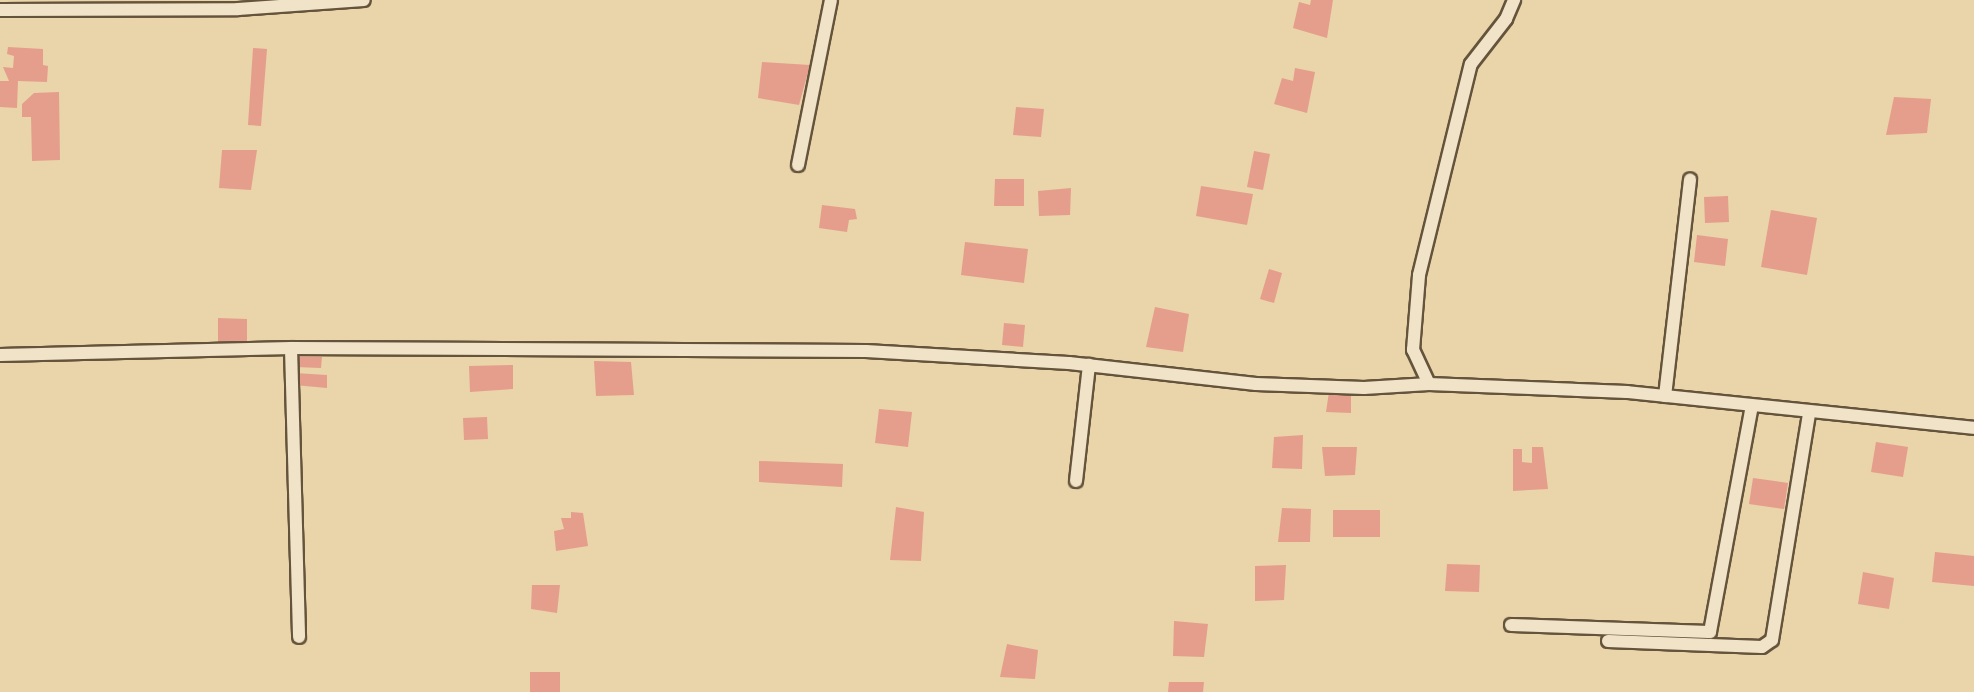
<!DOCTYPE html>
<style>
body{margin:0}
#map{position:relative;width:1974px;height:692px;overflow:hidden;background:#ead4aa;font-family:"Libre Bodoni",serif}
div>[style]{position:absolute}
[style*='--x']{left:calc(var(--x)*1px);top:calc(var(--y)*1px);width:calc(var(--w)*1px);rotate:calc(var(--a)*1deg)}
.building>*{inset:0;background:#e59e8c}
.roads{filter:drop-shadow(2px 0 #65543c) drop-shadow(-2px 0 #65543c) drop-shadow(0 2px #65543c) drop-shadow(0 -2px #65543c)}
.street>*{height:12px;margin:-6px;padding:0 6px;transform-origin:6px;border-radius:6px;background:#f1e3c8}
span{translate:-50% -50%;white-space:nowrap;text-align:center;line-height:1.15;-webkit-text-stroke:5px #f1e3c8;paint-order:stroke}
</style>
<div id="map">
<div class="building">
<div style="clip-path:polygon(1311px 0,1333px 0,1327px 38px,1293px 28px,1299px 2px,1310px 5px)"></div>
<div style="clip-path:polygon(8px 47px,43px 49px,43px 65px,48px 66px,47px 82px,18px 81px,17px 108px,0 107px,0 81px,9px 81px,3px 67px,13px 68px,14px 56px,7px 54px)"></div>
<div style="clip-path:polygon(253px 48px,267px 49px,261px 126px,248px 125px)"></div>
<div style="clip-path:polygon(762px 62px,810px 65px,799px 105px,758px 98px)"></div>
<div style="clip-path:polygon(1295px 68px,1315px 72px,1307px 113px,1274px 104px,1282px 78px,1293px 81px)"></div>
<div style="clip-path:polygon(59px 92px,60px 160px,32px 161px,31px 117px,22px 117px,22px 104px,34px 93px)"></div>
<div style="clip-path:polygon(1894px 97px,1931px 99px,1927px 133px,1886px 135px)"></div>
<div style="clip-path:polygon(1016px 107px,1044px 109px,1041px 137px,1013px 135px)"></div>
<div style="clip-path:polygon(222px 150px,257px 150px,251px 190px,219px 188px)"></div>
<div style="clip-path:polygon(1254px 151px,1270px 154px,1263px 190px,1247px 187px)"></div>
<div style="clip-path:polygon(995px 179px,1024px 179px,1024px 206px,994px 206px)"></div>
<div style="clip-path:polygon(1201px 186px,1253px 194px,1247px 225px,1196px 216px)"></div>
<div style="clip-path:polygon(1071px 188px,1070px 215px,1039px 216px,1038px 191px)"></div>
<div style="clip-path:polygon(1728px 196px,1729px 222px,1705px 223px,1704px 197px)"></div>
<div style="clip-path:polygon(822px 205px,855px 209px,857px 219px,849px 220px,847px 232px,819px 228px)"></div>
<div style="clip-path:polygon(1771px 210px,1817px 218px,1807px 275px,1761px 267px)"></div>
<div style="clip-path:polygon(1697px 235px,1728px 239px,1725px 266px,1694px 262px)"></div>
<div style="clip-path:polygon(965px 242px,1028px 249px,1024px 283px,961px 275px)"></div>
<div style="clip-path:polygon(1269px 269px,1282px 273px,1274px 303px,1260px 299px)"></div>
<div style="clip-path:polygon(1155px 307px,1189px 314px,1183px 352px,1146px 347px)"></div>
<div style="clip-path:polygon(218px 318px,247px 319px,247px 344px,218px 343px)"></div>
<div style="clip-path:polygon(1004px 323px,1025px 325px,1023px 347px,1002px 345px)"></div>
<div style="clip-path:polygon(295px 356px,322px 357px,321px 368px,295px 367px)"></div>
<div style="clip-path:polygon(594px 361px,631px 362px,634px 395px,596px 396px)"></div>
<div style="clip-path:polygon(513px 365px,513px 389px,470px 392px,469px 366px)"></div>
<div style="clip-path:polygon(295px 373px,327px 375px,327px 388px,294px 385px)"></div>
<div style="clip-path:polygon(1329px 392px,1351px 394px,1351px 413px,1326px 412px)"></div>
<div style="clip-path:polygon(879px 409px,912px 412px,908px 447px,875px 443px)"></div>
<div style="clip-path:polygon(487px 417px,488px 439px,464px 440px,463px 418px)"></div>
<div style="clip-path:polygon(1303px 435px,1302px 469px,1272px 468px,1274px 437px)"></div>
<div style="clip-path:polygon(1876px 442px,1908px 447px,1903px 477px,1871px 472px)"></div>
<div style="clip-path:polygon(1322px 447px,1357px 447px,1355px 475px,1325px 476px)"></div>
<div style="clip-path:polygon(1532px 447px,1543px 447px,1548px 489px,1513px 491px,1513px 449px,1522px 449px,1522px 462px,1532px 463px)"></div>
<div style="clip-path:polygon(759px 461px,843px 464px,842px 487px,759px 482px)"></div>
<div style="clip-path:polygon(1753px 478px,1788px 483px,1784px 509px,1749px 504px)"></div>
<div style="clip-path:polygon(896px 507px,924px 512px,921px 561px,890px 560px)"></div>
<div style="clip-path:polygon(1282px 508px,1311px 509px,1310px 542px,1278px 542px)"></div>
<div style="clip-path:polygon(1333px 510px,1380px 510px,1380px 537px,1333px 537px)"></div>
<div style="clip-path:polygon(571px 512px,583px 513px,588px 546px,556px 551px,554px 531px,564px 529px,561px 518px,571px 518px)"></div>
<div style="clip-path:polygon(1935px 552px,1974px 556px,1974px 586px,1932px 582px)"></div>
<div style="clip-path:polygon(1447px 564px,1480px 565px,1479px 592px,1445px 591px)"></div>
<div style="clip-path:polygon(1286px 565px,1284px 600px,1255px 601px,1255px 566px)"></div>
<div style="clip-path:polygon(1863px 572px,1894px 578px,1889px 609px,1858px 604px)"></div>
<div style="clip-path:polygon(532px 585px,560px 585px,557px 613px,531px 609px)"></div>
<div style="clip-path:polygon(1174px 621px,1208px 624px,1204px 657px,1173px 656px)"></div>
<div style="clip-path:polygon(1007px 644px,1038px 650px,1035px 679px,1000px 677px)"></div>
<div style="clip-path:polygon(530px 672px,560px 672px,560px 692px,530px 692px)"></div>
<div style="clip-path:polygon(1169px 682px,1204px 682px,1203px 692px,1168px 692px)"></div>
</div>
<div class="roads">
<div class="street">
<div style="--x:0;--y:10;--w:238;--a:-0.2"></div>
<div style="--x:238;--y:9;--w:126;--a:-4.1"></div>
<div style="--x:798;--y:165;--w:168;--a:-78.7"></div>
<div style="--x:291;--y:348;--w:289;--a:88.4"></div>
<div style="--x:0;--y:355;--w:291;--a:-1.4"></div>
<div style="--x:291;--y:348;--w:575;--a:0.3"></div>
<div style="--x:866;--y:351;--w:203;--a:3.4"></div>
<div style="--x:1069;--y:363;--w:188;--a:6.4"></div>
<div style="--x:1256;--y:384;--w:108;--a:2.1"></div>
<div style="--x:1364;--y:388;--w:65;--a:-3.5"></div>
<div style="--x:1429;--y:384;--w:198;--a:2.3"></div>
<div style="--x:1627;--y:392;--w:349;--a:5.9"></div>
<div style="--x:1429;--y:384;--w:38;--a:-115"></div>
<div style="--x:1413;--y:350;--w:75;--a:-85.4"></div>
<div style="--x:1419;--y:275;--w:217;--a:-76.2"></div>
<div style="--x:1471;--y:64;--w:57;--a:-52.1"></div>
<div style="--x:1506;--y:19;--w:21;--a:-67"></div>
<div style="--x:1665;--y:396;--w:218;--a:-83.4"></div>
<div style="--x:1076;--y:481;--w:117;--a:-83.6"></div>
<div style="--x:1511;--y:625;--w:199;--a:2"></div>
<div style="--x:1710;--y:632;--w:230;--a:-79.5"></div>
<div style="--x:1608;--y:641;--w:154;--a:2.2"></div>
<div style="--x:1762;--y:647;--w:12;--a:-35"></div>
<div style="--x:1772;--y:640;--w:229;--a:-80.7"></div>
</div>
</div>
</div>
